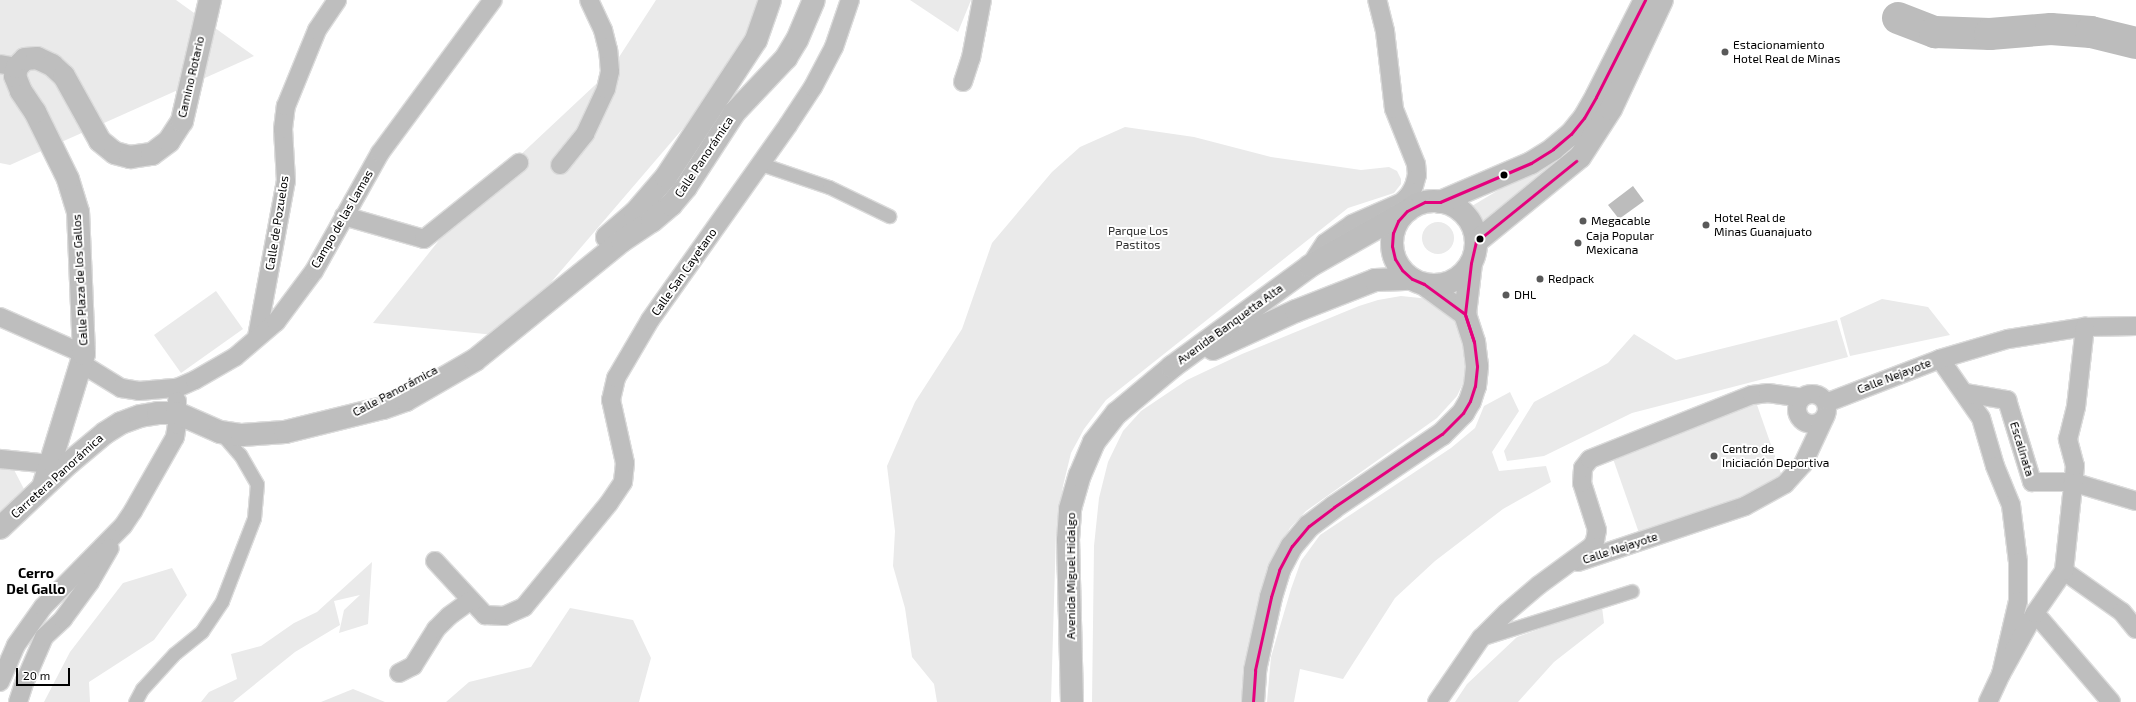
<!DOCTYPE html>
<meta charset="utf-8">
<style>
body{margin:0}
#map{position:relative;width:2136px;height:702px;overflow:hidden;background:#fff;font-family:"Exo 2",sans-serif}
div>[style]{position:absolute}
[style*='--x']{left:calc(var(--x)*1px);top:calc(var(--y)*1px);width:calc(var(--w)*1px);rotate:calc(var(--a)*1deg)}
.green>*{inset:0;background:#eaeaea}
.round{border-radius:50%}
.water>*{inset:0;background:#bcbcbc}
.river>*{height:32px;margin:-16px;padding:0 16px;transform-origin:16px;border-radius:16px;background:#bcbcbc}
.roads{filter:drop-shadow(1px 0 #dbdbdb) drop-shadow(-1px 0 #dbdbdb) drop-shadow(0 1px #dbdbdb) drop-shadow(0 -1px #dbdbdb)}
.pedestrian>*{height:13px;margin:-6.5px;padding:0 6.5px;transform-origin:6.5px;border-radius:6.5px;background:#bebebe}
.minor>*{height:18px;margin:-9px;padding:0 9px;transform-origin:9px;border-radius:9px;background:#bebebe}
.minor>.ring{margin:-9px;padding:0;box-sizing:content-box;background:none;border:18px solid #bebebe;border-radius:50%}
.tertiary>*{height:22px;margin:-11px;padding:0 11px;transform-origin:11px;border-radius:11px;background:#bebebe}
.primary>*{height:22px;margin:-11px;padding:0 11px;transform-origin:11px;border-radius:11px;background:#bdbdbd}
.primary>.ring{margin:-11px;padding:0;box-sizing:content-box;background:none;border:22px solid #bdbdbd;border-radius:50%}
.bus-1>*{height:3px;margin:-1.5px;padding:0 1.5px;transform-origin:1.5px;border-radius:1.5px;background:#e5007d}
.dots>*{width:11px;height:11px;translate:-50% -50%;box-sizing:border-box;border:2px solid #fff;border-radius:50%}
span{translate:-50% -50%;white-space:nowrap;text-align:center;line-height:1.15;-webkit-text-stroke:4px #fff;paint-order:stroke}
.poi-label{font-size:12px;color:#000}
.left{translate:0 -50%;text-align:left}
.street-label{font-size:12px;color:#000}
.park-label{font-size:12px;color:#303030}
.quarter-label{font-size:14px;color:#000;font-weight:700}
.scale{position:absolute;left:16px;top:668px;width:54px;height:18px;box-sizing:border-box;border:2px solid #000;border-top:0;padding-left:5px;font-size:12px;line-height:14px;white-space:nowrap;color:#000;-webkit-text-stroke:3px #fff;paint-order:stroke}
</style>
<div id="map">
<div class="green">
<div style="clip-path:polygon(0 0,176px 0,254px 56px,10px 165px,0 163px)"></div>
<div style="clip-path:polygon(656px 0,766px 0,746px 55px,505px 336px,373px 323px,468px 204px,610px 71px)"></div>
<div style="clip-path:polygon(910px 0,971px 0,958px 32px)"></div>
<div style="clip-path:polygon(1125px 127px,1194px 137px,1271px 157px,1361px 170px,1389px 167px,1397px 171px,1401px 179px,1401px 184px,1394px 193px,1348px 208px,1106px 400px,1084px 429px,1071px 453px,1063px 486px,1056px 533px,1051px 702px,937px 702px,934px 684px,912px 657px,905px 608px,893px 566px,895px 531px,887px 466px,915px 402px,962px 329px,992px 243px,1052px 172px,1080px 147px)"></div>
<div style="clip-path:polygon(1552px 158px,1556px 161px,1529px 189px,1478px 226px,1467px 209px)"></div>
<div class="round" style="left:1422px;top:222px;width:32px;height:32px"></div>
<div style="clip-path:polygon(216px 291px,243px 329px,181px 373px,154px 335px)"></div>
<div style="clip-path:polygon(1401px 296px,1430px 299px,1459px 322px,1468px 340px,1468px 373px,1457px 396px,1437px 418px,1306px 511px,1290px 528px,1281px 544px,1257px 624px,1246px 702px,1092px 702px,1094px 546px,1099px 498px,1108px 462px,1123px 431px,1141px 411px,1187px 380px,1242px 354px,1359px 306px,1378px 300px)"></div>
<div style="clip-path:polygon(1882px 299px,1928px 307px,1950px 335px,1850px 356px,1840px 318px)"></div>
<div style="clip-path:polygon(1837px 320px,1848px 357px,1632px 413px,1544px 456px,1507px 461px,1504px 451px,1534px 402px,1608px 363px,1634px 334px,1676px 360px)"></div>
<div style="clip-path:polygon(1510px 392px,1519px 411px,1492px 452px,1499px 471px,1546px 466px,1551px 482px,1503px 509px,1435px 561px,1395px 598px,1343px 679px,1300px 669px,1294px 702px,1267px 702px,1271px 657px,1291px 589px,1301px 561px,1320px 535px,1451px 448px,1475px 428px,1484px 406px)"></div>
<div style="clip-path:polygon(1756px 402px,1784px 482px,1639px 533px,1611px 453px)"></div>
<div style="clip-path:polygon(0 465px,12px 466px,25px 491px,0 516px)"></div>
<div style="clip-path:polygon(372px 562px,368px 624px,339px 633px,344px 610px,360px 595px,334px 601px,340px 625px,295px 652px,233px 702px,201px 702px,209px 692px,237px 679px,231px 654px,261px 646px,294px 623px,317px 612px)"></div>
<div style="clip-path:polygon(172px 568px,187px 595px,154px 640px,89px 682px,90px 702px,44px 702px,70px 652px,123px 583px)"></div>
<div style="clip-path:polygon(1602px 607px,1604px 623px,1554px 662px,1518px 702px,1455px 702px,1467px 684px,1517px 637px)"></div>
<div style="clip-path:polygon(570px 608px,633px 620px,651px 658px,639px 702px,446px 702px,469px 682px,531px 667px)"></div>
<div style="clip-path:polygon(353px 689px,385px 702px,321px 702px)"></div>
</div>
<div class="water">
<div style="clip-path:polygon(1633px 186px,1644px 201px,1619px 219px,1608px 205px)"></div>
</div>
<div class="river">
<div style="--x:1898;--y:18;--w:40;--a:21"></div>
<div style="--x:1935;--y:32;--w:55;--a:2.1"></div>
<div style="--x:1990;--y:34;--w:61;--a:-4.7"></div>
<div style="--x:2051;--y:29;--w:40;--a:4.3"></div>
<div style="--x:2091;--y:32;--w:46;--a:13.7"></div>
</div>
<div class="roads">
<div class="pedestrian">
<div style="--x:761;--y:164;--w:72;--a:18.7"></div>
<div style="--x:829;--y:187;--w:67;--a:25.8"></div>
<div style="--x:1483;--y:638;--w:156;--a:-17.5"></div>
<div style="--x:135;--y:702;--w:15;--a:-62"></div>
<div style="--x:142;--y:689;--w:47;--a:-47.6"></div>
<div style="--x:174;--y:654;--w:36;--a:-39"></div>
<div style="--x:202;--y:631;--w:36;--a:-56"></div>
<div style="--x:222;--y:601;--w:89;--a:-68.9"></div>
<div style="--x:254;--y:518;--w:34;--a:-85"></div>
<div style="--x:257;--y:484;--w:34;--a:-120"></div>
<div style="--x:240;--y:455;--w:30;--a:-131"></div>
</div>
<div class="minor">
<div style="--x:0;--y:64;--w:17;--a:10"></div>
<div style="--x:963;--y:82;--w:25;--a:-72"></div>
<div style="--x:971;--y:58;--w:59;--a:-79.3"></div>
<div style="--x:560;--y:165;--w:40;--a:-51"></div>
<div style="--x:585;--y:134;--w:50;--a:-65"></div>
<div style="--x:606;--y:89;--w:18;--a:-77"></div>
<div style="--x:610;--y:71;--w:21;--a:-95"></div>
<div style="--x:608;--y:50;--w:21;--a:-104"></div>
<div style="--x:603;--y:30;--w:33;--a:-115"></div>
<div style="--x:344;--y:216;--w:83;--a:16"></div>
<div style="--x:424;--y:239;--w:122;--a:-38.7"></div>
<div style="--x:1310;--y:266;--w:27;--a:-57"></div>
<div style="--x:1325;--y:243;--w:33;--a:-35"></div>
<div style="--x:1352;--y:224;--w:55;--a:-23.7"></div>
<div style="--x:1402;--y:202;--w:10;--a:-45"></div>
<div style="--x:1409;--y:195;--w:10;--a:-61"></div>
<div style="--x:1414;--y:186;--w:11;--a:-75"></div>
<div style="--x:1417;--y:175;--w:11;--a:-95"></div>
<div style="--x:1416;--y:164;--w:59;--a:-111.8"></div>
<div style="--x:1394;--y:109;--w:79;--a:-96.6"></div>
<div style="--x:1385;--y:31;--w:32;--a:-104"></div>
<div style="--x:0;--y:317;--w:92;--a:23.8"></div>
<div style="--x:257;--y:337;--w:159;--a:-79.5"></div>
<div style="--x:286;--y:181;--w:52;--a:-93.3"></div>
<div style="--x:283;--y:129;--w:23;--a:-83"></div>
<div style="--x:286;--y:106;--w:82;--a:-67.8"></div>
<div style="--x:317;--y:30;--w:36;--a:-56"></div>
<div style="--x:1940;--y:359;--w:72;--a:55.2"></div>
<div style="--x:1981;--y:418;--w:50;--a:73.7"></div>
<div style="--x:1995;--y:466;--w:42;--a:67.7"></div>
<div style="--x:2011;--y:505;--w:57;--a:83"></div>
<div style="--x:2018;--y:562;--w:39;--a:90"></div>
<div style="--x:2018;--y:601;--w:75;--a:103.1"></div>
<div style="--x:2001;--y:674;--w:31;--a:115"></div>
<div style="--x:82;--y:364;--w:46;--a:31.6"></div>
<div style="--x:121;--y:388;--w:18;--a:9"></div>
<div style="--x:139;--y:391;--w:38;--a:-5"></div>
<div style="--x:177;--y:388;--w:20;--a:-24"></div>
<div style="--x:195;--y:380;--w:46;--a:-29.9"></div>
<div style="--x:235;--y:357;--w:54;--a:-40.5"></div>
<div style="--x:276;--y:322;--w:64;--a:-53.3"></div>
<div style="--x:314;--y:271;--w:135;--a:-60.8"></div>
<div style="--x:380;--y:153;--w:190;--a:-53.6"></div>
<div style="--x:1965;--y:393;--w:43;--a:9.5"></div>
<div style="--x:2007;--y:400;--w:86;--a:73"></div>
<div style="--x:2032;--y:482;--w:40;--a:0"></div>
<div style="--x:2072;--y:482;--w:67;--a:16.5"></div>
<div class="ring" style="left:1797px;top:394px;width:12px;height:12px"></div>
<div style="--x:1826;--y:403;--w:122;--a:-21.1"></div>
<div style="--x:1940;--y:359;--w:71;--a:-16.4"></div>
<div style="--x:2008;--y:339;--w:78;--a:-8.9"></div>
<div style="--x:2085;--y:327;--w:51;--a:-1.1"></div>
<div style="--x:0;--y:459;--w:50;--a:5.7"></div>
<div style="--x:435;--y:561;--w:74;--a:47.2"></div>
<div style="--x:485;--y:615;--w:19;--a:3"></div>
<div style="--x:504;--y:616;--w:22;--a:-24"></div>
<div style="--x:524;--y:607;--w:134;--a:-50.7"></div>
<div style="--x:609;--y:503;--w:25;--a:-56"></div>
<div style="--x:623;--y:482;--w:19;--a:-84"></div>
<div style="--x:625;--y:463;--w:65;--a:-102.5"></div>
<div style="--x:611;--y:400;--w:23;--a:-77"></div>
<div style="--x:616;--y:378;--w:67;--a:-59.6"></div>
<div style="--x:650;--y:320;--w:239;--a:-54.7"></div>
<div style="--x:788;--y:125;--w:45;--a:-56.7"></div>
<div style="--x:813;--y:87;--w:45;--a:-62.3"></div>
<div style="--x:834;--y:47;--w:50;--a:-71.2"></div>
<div style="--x:1578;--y:562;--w:176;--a:-18.5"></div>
<div style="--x:1745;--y:506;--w:46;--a:-28.8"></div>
<div style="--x:1785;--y:484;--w:27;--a:-48"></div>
<div style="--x:1803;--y:464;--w:52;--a:-64.9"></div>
<div style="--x:2064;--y:571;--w:71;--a:35.3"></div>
<div style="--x:2122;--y:612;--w:22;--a:51"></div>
<div style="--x:2035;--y:613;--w:117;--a:49.5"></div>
<div style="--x:399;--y:673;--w:16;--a:-27"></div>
<div style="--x:413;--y:666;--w:44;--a:-58.1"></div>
<div style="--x:436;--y:629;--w:18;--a:-45"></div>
<div style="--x:449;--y:616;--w:26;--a:-36"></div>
<div style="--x:2001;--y:674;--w:70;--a:-60.9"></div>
<div style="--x:2035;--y:613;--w:51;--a:-55.4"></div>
<div style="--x:2064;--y:571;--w:106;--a:-84"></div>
<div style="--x:2075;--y:466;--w:28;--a:-105"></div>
<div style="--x:2068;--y:439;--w:33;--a:-76"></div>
<div style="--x:2076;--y:407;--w:81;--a:-83.6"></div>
<div style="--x:0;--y:682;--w:40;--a:-66.6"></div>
<div style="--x:16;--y:645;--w:47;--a:-54.6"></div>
<div style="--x:43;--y:607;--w:114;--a:-45.4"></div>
<div style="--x:123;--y:526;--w:18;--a:-56"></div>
<div style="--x:133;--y:511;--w:85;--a:-60.4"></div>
<div style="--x:175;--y:437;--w:12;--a:-81"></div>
<div style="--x:177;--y:425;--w:24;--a:-90"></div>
<div style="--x:18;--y:702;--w:22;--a:-72"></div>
<div style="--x:25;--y:681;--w:48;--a:-66.6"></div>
<div style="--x:44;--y:637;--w:26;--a:-43"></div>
<div style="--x:63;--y:619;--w:46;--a:-53.9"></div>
<div style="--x:90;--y:582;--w:39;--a:-60"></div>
<div style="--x:1437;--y:702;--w:78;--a:-55.5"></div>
<div style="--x:1481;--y:638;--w:35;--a:-45"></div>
<div style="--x:1506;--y:613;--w:43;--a:-40.3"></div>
<div style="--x:1539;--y:585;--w:66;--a:-36.3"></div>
<div style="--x:1592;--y:546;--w:6;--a:-59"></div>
<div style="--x:1595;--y:541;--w:11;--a:-80"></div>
<div style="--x:1597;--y:530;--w:49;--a:-107.7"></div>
<div style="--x:1582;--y:483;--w:15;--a:-86"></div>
<div style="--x:1583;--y:468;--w:11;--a:-52"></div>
<div style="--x:1590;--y:459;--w:174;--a:-21.6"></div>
<div style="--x:1752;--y:395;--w:16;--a:-7"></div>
<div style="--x:1768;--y:393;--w:34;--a:8"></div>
</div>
<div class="tertiary">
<div style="--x:607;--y:237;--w:37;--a:-41"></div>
<div style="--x:635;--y:213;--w:48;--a:-49.3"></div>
<div style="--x:666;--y:177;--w:164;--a:-56.7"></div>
<div style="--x:756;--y:40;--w:42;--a:-70.7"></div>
<div style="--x:1424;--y:284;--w:51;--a:36.2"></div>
<div style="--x:43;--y:487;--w:139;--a:-72.9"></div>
<div style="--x:84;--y:354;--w:142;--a:-92.4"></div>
<div style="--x:78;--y:212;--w:34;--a:-107"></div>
<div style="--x:68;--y:179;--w:75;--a:-116.2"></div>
<div style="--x:35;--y:112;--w:25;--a:-124"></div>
<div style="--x:21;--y:91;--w:16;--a:-112"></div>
<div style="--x:15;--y:76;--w:9;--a:-77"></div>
<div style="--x:17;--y:67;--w:11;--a:-45"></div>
<div style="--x:25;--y:59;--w:12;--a:-5"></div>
<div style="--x:37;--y:58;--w:17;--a:25"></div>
<div style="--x:52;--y:65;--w:16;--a:43"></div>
<div style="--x:64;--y:76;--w:74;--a:61"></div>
<div style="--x:100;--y:141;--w:19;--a:39"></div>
<div style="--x:115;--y:153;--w:16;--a:15"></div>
<div style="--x:130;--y:157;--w:22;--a:-8"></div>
<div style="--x:152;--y:154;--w:21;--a:-37"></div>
<div style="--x:169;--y:141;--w:24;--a:-57"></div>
<div style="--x:182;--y:121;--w:124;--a:-77"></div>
<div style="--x:0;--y:528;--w:95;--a:-43.3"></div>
<div style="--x:69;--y:463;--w:47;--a:-39.8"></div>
<div style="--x:105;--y:433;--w:19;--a:-32"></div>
<div style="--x:121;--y:423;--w:20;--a:-20"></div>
<div style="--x:140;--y:416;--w:18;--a:-9"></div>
<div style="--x:158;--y:413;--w:19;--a:0"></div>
<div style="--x:177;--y:413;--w:47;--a:23.8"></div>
<div style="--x:220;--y:432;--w:22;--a:8"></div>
<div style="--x:242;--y:435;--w:43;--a:-4"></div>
<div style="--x:285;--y:432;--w:101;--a:-13.8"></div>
<div style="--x:383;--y:408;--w:24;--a:-19"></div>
<div style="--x:406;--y:400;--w:80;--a:-30.1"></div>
<div style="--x:475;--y:360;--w:189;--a:-39"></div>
<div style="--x:622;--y:241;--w:36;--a:-34"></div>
<div style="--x:652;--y:221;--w:25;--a:-40"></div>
<div style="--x:671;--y:205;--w:23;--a:-50"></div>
<div style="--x:686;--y:187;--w:88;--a:-57"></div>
<div style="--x:734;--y:113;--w:76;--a:-46.6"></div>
<div style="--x:786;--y:58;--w:21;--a:-59"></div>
<div style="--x:797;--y:40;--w:43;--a:-67"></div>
<div style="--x:1253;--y:702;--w:32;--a:-86"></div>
<div style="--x:1255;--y:670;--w:75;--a:-77.6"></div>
<div style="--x:1271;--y:597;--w:28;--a:-73"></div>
<div style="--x:1279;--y:570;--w:27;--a:-62"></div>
<div style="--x:1292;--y:546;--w:26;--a:-50"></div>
<div style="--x:1309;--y:526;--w:31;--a:-37"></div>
<div style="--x:1334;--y:507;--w:130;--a:-34.1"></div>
<div style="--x:1442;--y:434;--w:30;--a:-45"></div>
<div style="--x:1463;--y:413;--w:14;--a:-60"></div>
<div style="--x:1470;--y:401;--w:16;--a:-72"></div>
<div style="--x:1475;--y:386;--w:20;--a:-84"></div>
<div style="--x:1477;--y:366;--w:24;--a:-97"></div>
<div style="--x:1474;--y:342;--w:29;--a:-108"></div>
<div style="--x:1465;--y:314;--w:51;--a:-83.3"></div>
</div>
<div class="primary">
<div class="ring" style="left:1392px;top:201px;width:62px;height:62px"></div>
<div style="--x:1440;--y:202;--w:99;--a:-23.2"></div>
<div style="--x:1531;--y:163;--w:26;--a:-32"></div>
<div style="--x:1553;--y:149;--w:23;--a:-40"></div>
<div style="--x:1571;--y:134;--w:21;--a:-51"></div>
<div style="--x:1584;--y:118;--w:24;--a:-60"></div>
<div style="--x:1596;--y:97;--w:109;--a:-63.2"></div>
<div style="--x:1476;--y:242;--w:134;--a:-39.3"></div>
<div style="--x:1580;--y:157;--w:57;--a:-57.1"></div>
<div style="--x:1611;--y:109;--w:120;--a:-64.9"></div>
<div style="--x:1213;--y:349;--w:91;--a:-24.6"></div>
<div style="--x:1296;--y:311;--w:85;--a:-21.4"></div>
<div style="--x:1375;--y:280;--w:37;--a:-2"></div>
<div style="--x:1072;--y:702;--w:162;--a:-91.4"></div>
<div style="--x:1068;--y:540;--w:31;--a:-86"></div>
<div style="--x:1070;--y:509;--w:35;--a:-74"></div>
<div style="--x:1080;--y:475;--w:36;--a:-67"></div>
<div style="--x:1094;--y:442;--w:37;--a:-52"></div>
<div style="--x:1117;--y:413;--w:72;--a:-39.9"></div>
<div style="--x:1172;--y:367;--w:171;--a:-36.2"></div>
<div style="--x:1310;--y:266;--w:112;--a:-29.6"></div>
</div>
</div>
<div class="bus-1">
<div style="--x:1474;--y:342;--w:29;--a:-108"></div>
<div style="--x:1465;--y:314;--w:51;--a:-83.3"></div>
<div style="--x:1471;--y:263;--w:22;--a:-77"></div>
<div style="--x:1476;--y:242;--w:129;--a:-39"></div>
<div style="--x:1253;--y:702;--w:32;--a:-86"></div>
<div style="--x:1255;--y:670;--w:75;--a:-77.6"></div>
<div style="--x:1271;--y:597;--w:28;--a:-73"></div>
<div style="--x:1279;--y:570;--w:27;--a:-62"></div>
<div style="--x:1292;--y:546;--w:26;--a:-50"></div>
<div style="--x:1309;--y:526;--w:31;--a:-37"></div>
<div style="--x:1334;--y:507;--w:130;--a:-34.1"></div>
<div style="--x:1442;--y:434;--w:30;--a:-45"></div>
<div style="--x:1463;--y:413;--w:14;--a:-60"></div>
<div style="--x:1470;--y:401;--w:16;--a:-72"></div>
<div style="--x:1475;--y:386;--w:20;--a:-84"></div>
<div style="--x:1477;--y:366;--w:24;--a:-97"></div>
<div style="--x:1474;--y:342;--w:29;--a:-108"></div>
<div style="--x:1465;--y:314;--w:51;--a:-143.8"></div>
<div style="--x:1424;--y:284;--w:13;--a:-157"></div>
<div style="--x:1412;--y:279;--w:13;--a:-138"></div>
<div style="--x:1402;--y:270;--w:13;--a:-122"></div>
<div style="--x:1395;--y:259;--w:13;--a:-103"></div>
<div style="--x:1392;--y:246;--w:13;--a:-86"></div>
<div style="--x:1393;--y:233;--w:13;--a:-67"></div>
<div style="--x:1398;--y:221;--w:13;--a:-48"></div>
<div style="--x:1407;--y:211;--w:20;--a:-27"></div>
<div style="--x:1425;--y:202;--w:15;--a:0"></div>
<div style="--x:1440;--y:202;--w:99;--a:-23.2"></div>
<div style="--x:1531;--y:163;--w:26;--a:-32"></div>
<div style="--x:1553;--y:149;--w:23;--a:-40"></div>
<div style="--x:1571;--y:134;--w:21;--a:-51"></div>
<div style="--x:1584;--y:118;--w:24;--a:-60"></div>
<div style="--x:1596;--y:97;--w:109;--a:-63.2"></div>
</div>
<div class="dots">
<div style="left:1725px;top:52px;background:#595959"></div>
<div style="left:1504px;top:175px;background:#000"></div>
<div style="left:1583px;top:221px;background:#595959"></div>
<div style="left:1706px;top:225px;background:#595959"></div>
<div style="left:1480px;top:239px;background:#000"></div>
<div style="left:1578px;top:243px;background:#595959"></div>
<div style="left:1540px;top:279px;background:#595959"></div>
<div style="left:1506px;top:295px;background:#595959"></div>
<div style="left:1714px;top:456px;background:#595959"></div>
</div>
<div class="poi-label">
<span class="left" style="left:1733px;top:52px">Estacionamiento<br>Hotel Real de Minas</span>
<span class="left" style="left:1714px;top:225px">Hotel Real de<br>Minas Guanajuato</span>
<span class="left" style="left:1591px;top:221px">Megacable</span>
<span class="left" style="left:1586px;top:243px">Caja Popular<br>Mexicana</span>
<span class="left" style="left:1548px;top:279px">Redpack</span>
<span class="left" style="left:1514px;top:295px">DHL</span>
<span class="left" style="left:1722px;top:456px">Centro de<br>Iniciación Deportiva</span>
</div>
<div class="street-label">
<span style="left:191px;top:77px;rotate:-77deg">Camino Rotario</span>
<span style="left:704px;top:157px;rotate:-56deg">Calle Panorámica</span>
<span style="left:342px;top:219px;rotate:-60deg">Campo de las Lamas</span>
<span style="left:277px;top:223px;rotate:-81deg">Calle de Pozuelos</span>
<span style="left:684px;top:272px;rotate:-55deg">Calle San Cayetano</span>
<span style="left:80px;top:280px;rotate:-93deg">Calle Plaza de los Gallos</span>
<span style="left:1230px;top:324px;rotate:-36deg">Avenida Banquetta Alta</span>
<span style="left:1894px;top:376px;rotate:-21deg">Calle Nejayote</span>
<span style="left:395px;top:391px;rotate:-28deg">Calle Panorámica</span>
<span style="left:2022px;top:449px;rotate:73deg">Escalinata</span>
<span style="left:57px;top:476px;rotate:-42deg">Carretera Panorámica</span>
<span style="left:1620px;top:548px;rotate:-18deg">Calle Nejayote</span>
<span style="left:1071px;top:576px;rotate:-90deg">Avenida Miguel Hidalgo</span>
</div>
<div class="park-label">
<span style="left:1138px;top:238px">Parque Los<br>Pastitos</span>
</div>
<div class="quarter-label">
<span style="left:36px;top:581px">Cerro<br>Del Gallo</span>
</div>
<div class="scale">20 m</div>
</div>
